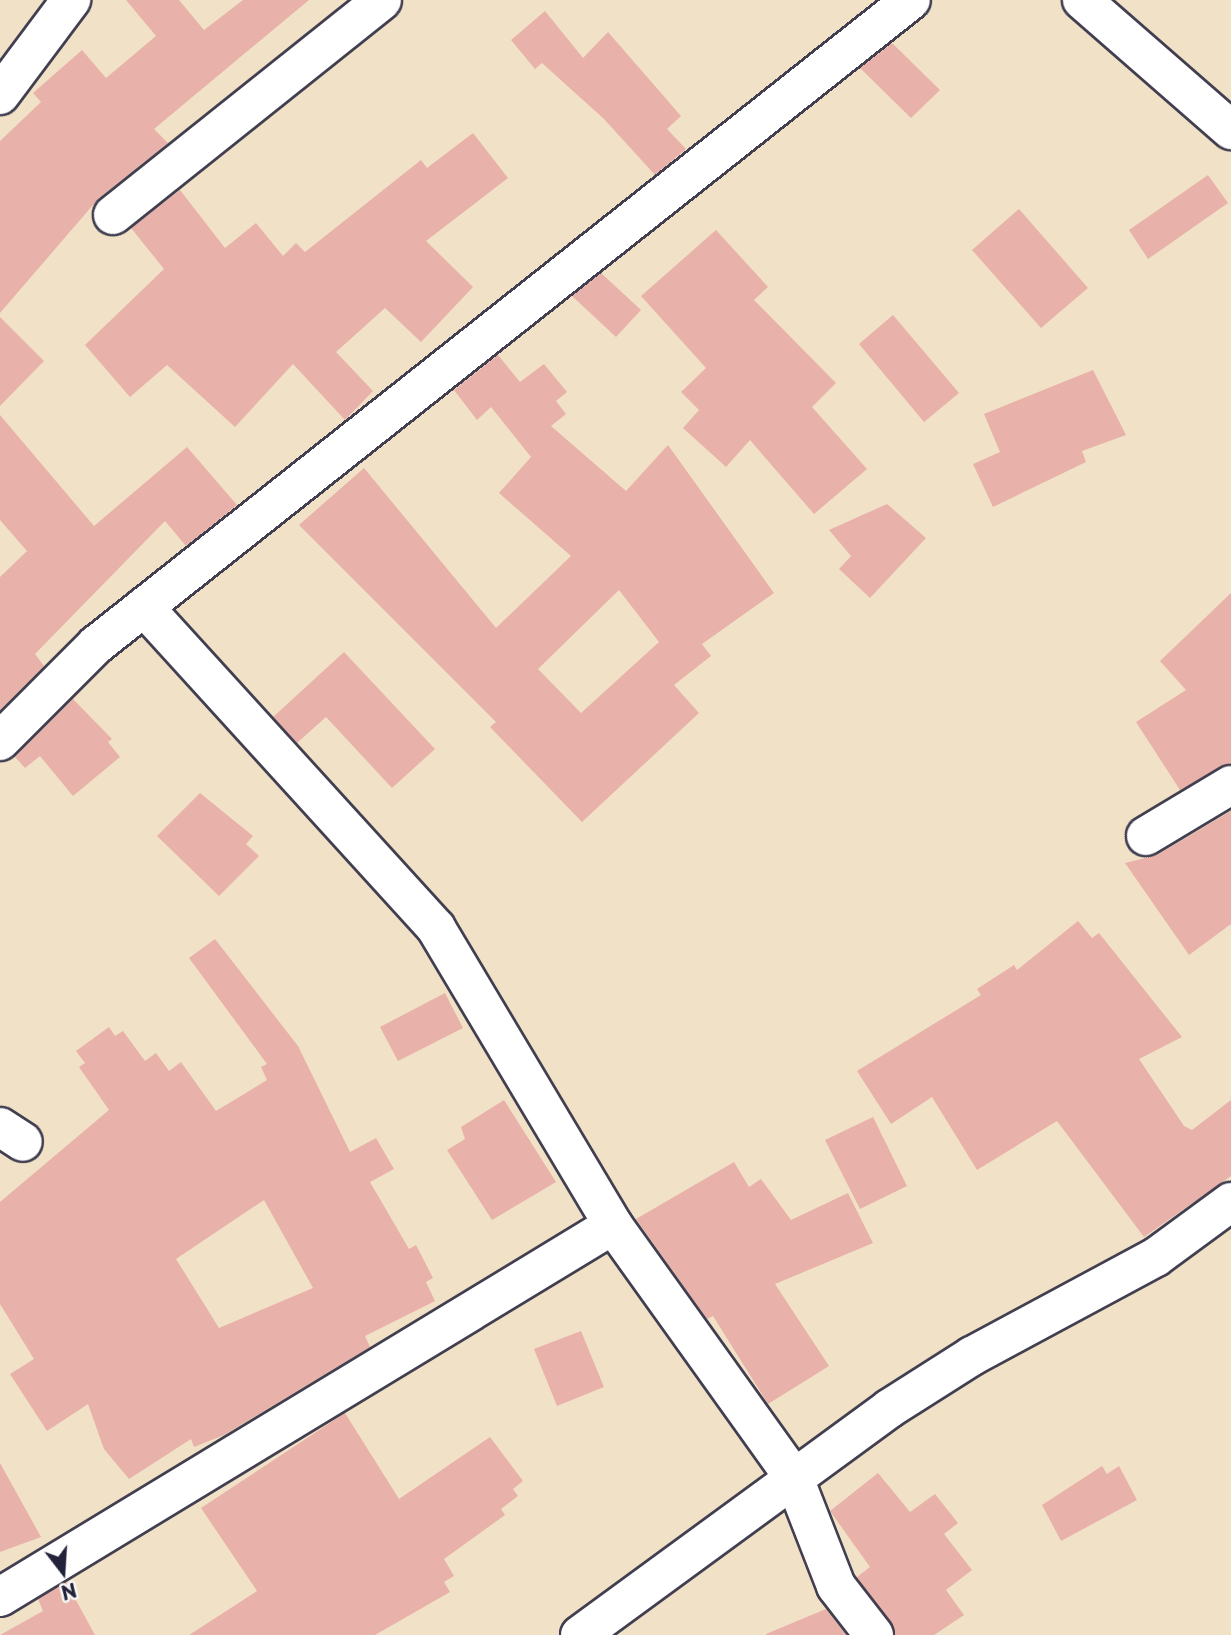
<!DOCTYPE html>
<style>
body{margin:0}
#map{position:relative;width:1231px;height:1635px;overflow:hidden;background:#f1e2c7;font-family:"Playpen Sans",sans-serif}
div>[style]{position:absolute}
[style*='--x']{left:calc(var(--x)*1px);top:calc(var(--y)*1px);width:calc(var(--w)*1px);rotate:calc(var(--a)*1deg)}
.building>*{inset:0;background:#e8b1aa}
.roads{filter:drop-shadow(2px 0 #413f50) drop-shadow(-2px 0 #413f50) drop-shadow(0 2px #413f50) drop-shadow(0 -2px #413f50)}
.street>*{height:38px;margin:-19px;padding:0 19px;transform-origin:19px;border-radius:19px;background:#fff}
.secondary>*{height:38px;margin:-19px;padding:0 19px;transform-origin:19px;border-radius:19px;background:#fff}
span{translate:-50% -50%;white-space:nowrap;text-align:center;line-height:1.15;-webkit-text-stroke:5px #f6f6f2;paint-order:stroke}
.north{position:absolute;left:28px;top:1537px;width:70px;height:70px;-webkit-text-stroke:5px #f6f6f2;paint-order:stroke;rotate:163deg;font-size:19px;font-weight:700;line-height:28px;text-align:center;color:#22223b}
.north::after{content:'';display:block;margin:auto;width:24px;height:32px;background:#22223b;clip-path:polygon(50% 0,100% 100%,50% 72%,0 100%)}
</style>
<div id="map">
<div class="building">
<div style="clip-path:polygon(126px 0,179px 0,204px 30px,243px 0,309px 0,154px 129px,168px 143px,99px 198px,0 313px,0 141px,41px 102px,33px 93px,82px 50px,106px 78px,156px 36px)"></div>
<div style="clip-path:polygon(545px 11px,583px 58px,608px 32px,681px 116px,667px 129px,686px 149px,655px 175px,604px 119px,542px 63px,535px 69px,511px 40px)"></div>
<div style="clip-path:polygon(892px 43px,940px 90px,911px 118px,860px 68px)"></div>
<div style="clip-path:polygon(473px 133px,508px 178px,426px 241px,473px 287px,421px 342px,385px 308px,336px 352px,373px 391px,345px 420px,293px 364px,235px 427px,167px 365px,130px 397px,85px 345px,164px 269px,131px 228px,180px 190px,225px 248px,256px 223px,283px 256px,296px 243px,305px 252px,421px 160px,427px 168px)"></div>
<div style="clip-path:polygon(1208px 175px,1228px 203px,1148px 259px,1129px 230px)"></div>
<div style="clip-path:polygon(1019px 209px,1088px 288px,1041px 328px,972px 250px)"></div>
<div style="clip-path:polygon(716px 230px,768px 287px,754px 300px,836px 383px,812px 407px,867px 469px,814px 514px,750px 440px,726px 467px,683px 428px,699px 410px,681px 392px,706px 368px,641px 296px)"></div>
<div style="clip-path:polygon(601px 273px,641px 310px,616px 337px,572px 296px)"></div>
<div style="clip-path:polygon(893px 315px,959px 393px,924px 422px,859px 344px)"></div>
<div style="clip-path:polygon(0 317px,44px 361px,0 406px)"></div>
<div style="clip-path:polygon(evenodd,498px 355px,520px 382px,544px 364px,567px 392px,556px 401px,566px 414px,551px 426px,626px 491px,668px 445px,774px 593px,702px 644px,711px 656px,674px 685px,699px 713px,582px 822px,490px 727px,496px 722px,299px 525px,364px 468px,496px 628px,571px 556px,499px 493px,531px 457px,491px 407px,477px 420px,454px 390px,498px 355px,619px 590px,659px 642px,581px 713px,538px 669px,619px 590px)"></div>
<div style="clip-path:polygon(1093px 370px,1126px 435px,1082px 451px,1086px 462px,993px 507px,973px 464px,1000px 452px,984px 414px)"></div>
<div style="clip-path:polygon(0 415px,94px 526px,187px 447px,237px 505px,186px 546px,165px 521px,35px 654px,44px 666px,0 710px,0 577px,27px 551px,0 520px)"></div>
<div style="clip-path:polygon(887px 504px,926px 538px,870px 598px,839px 569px,851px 556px,829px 530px)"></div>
<div style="clip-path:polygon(1231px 593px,1231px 763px,1180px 790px,1136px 722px,1186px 690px,1160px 661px)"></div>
<div style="clip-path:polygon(344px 652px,435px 749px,392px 788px,326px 717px,297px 743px,273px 717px)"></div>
<div style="clip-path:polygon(73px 699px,112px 739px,108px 742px,120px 757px,73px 796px,40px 756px,25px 768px,15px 757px)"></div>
<div style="clip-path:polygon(200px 793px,253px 836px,246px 844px,259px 856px,219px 896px,157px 836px)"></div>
<div style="clip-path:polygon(1231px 811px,1231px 924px,1189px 955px,1125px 863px,1157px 855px)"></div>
<div style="clip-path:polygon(1078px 921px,1092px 938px,1099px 933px,1182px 1037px,1139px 1059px,1184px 1126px,1192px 1130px,1231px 1100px,1231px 1176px,1144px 1237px,1057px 1121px,977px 1170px,932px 1097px,891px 1124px,857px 1071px,981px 995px,977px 989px,1014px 965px,1017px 970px)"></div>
<div style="clip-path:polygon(evenodd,215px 939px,298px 1046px,350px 1152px,376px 1138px,394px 1169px,370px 1182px,409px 1249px,416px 1245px,433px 1278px,426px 1282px,435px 1301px,365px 1336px,370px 1347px,224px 1435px,194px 1447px,191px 1439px,129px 1479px,104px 1449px,88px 1404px,47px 1431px,10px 1374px,34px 1359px,0 1304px,0 1202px,109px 1110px,79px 1067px,85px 1063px,76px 1051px,109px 1027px,115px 1036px,123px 1031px,145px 1061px,156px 1053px,169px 1071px,181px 1062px,216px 1111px,267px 1080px,261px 1067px,267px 1064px,189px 958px,215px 939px,264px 1200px,313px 1288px,219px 1328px,176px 1259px,264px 1200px)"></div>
<div style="clip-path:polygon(445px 993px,463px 1028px,398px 1061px,380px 1027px)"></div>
<div style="clip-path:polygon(504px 1100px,556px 1182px,492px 1220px,447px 1150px,465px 1139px,461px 1127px)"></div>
<div style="clip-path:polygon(873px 1117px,907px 1186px,860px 1209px,825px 1140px)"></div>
<div style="clip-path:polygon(734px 1162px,749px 1187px,761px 1179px,791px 1220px,848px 1193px,873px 1243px,775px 1284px,829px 1366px,768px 1404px,713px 1316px,707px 1319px,636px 1219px)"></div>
<div style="clip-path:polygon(581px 1331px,604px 1387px,557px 1406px,534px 1349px)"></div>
<div style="clip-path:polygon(345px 1413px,399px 1499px,490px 1437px,523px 1481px,513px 1489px,518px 1496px,501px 1509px,505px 1515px,444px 1559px,454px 1576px,444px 1582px,450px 1592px,375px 1635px,189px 1635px,257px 1591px,201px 1508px)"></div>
<div style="clip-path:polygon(0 1463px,41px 1537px,0 1552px)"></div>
<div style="clip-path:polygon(1102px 1466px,1107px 1474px,1119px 1466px,1137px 1500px,1061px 1541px,1042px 1505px)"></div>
<div style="clip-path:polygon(878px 1473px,910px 1512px,935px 1494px,958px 1523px,944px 1534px,972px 1570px,946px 1590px,964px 1615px,934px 1635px,895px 1635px,857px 1577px,870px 1567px,830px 1511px)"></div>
<div style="clip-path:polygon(66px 1582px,95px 1635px,0 1635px,43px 1611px,38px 1599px)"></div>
<div style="clip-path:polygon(826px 1609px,846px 1635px,766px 1635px,766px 1634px)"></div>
</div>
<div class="roads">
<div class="street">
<div style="--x:0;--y:95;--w:119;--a:-53.2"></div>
<div style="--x:113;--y:215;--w:344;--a:-38.6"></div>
<div style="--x:144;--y:607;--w:434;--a:47.7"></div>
<div style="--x:436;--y:928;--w:346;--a:59.2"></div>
<div style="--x:613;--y:1225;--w:311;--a:54.4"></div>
<div style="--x:794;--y:1478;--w:116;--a:68.7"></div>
<div style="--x:836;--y:1586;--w:62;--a:52.2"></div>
<div style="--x:0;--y:741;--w:136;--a:-45"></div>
<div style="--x:96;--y:645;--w:1039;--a:-38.36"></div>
<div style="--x:1146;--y:836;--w:99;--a:-31"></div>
<div style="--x:0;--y:1127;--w:27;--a:33"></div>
<div style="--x:0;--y:1597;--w:717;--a:-31.25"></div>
<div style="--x:580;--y:1635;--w:384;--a:-36.2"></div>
<div style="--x:890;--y:1408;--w:97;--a:-32.4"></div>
<div style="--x:972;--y:1356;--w:209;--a:-28.3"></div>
<div style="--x:1156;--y:1257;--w:93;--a:-36.3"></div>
</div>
<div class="secondary">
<div style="--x:1082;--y:0;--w:198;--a:41.1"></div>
</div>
</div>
<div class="north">N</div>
</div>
